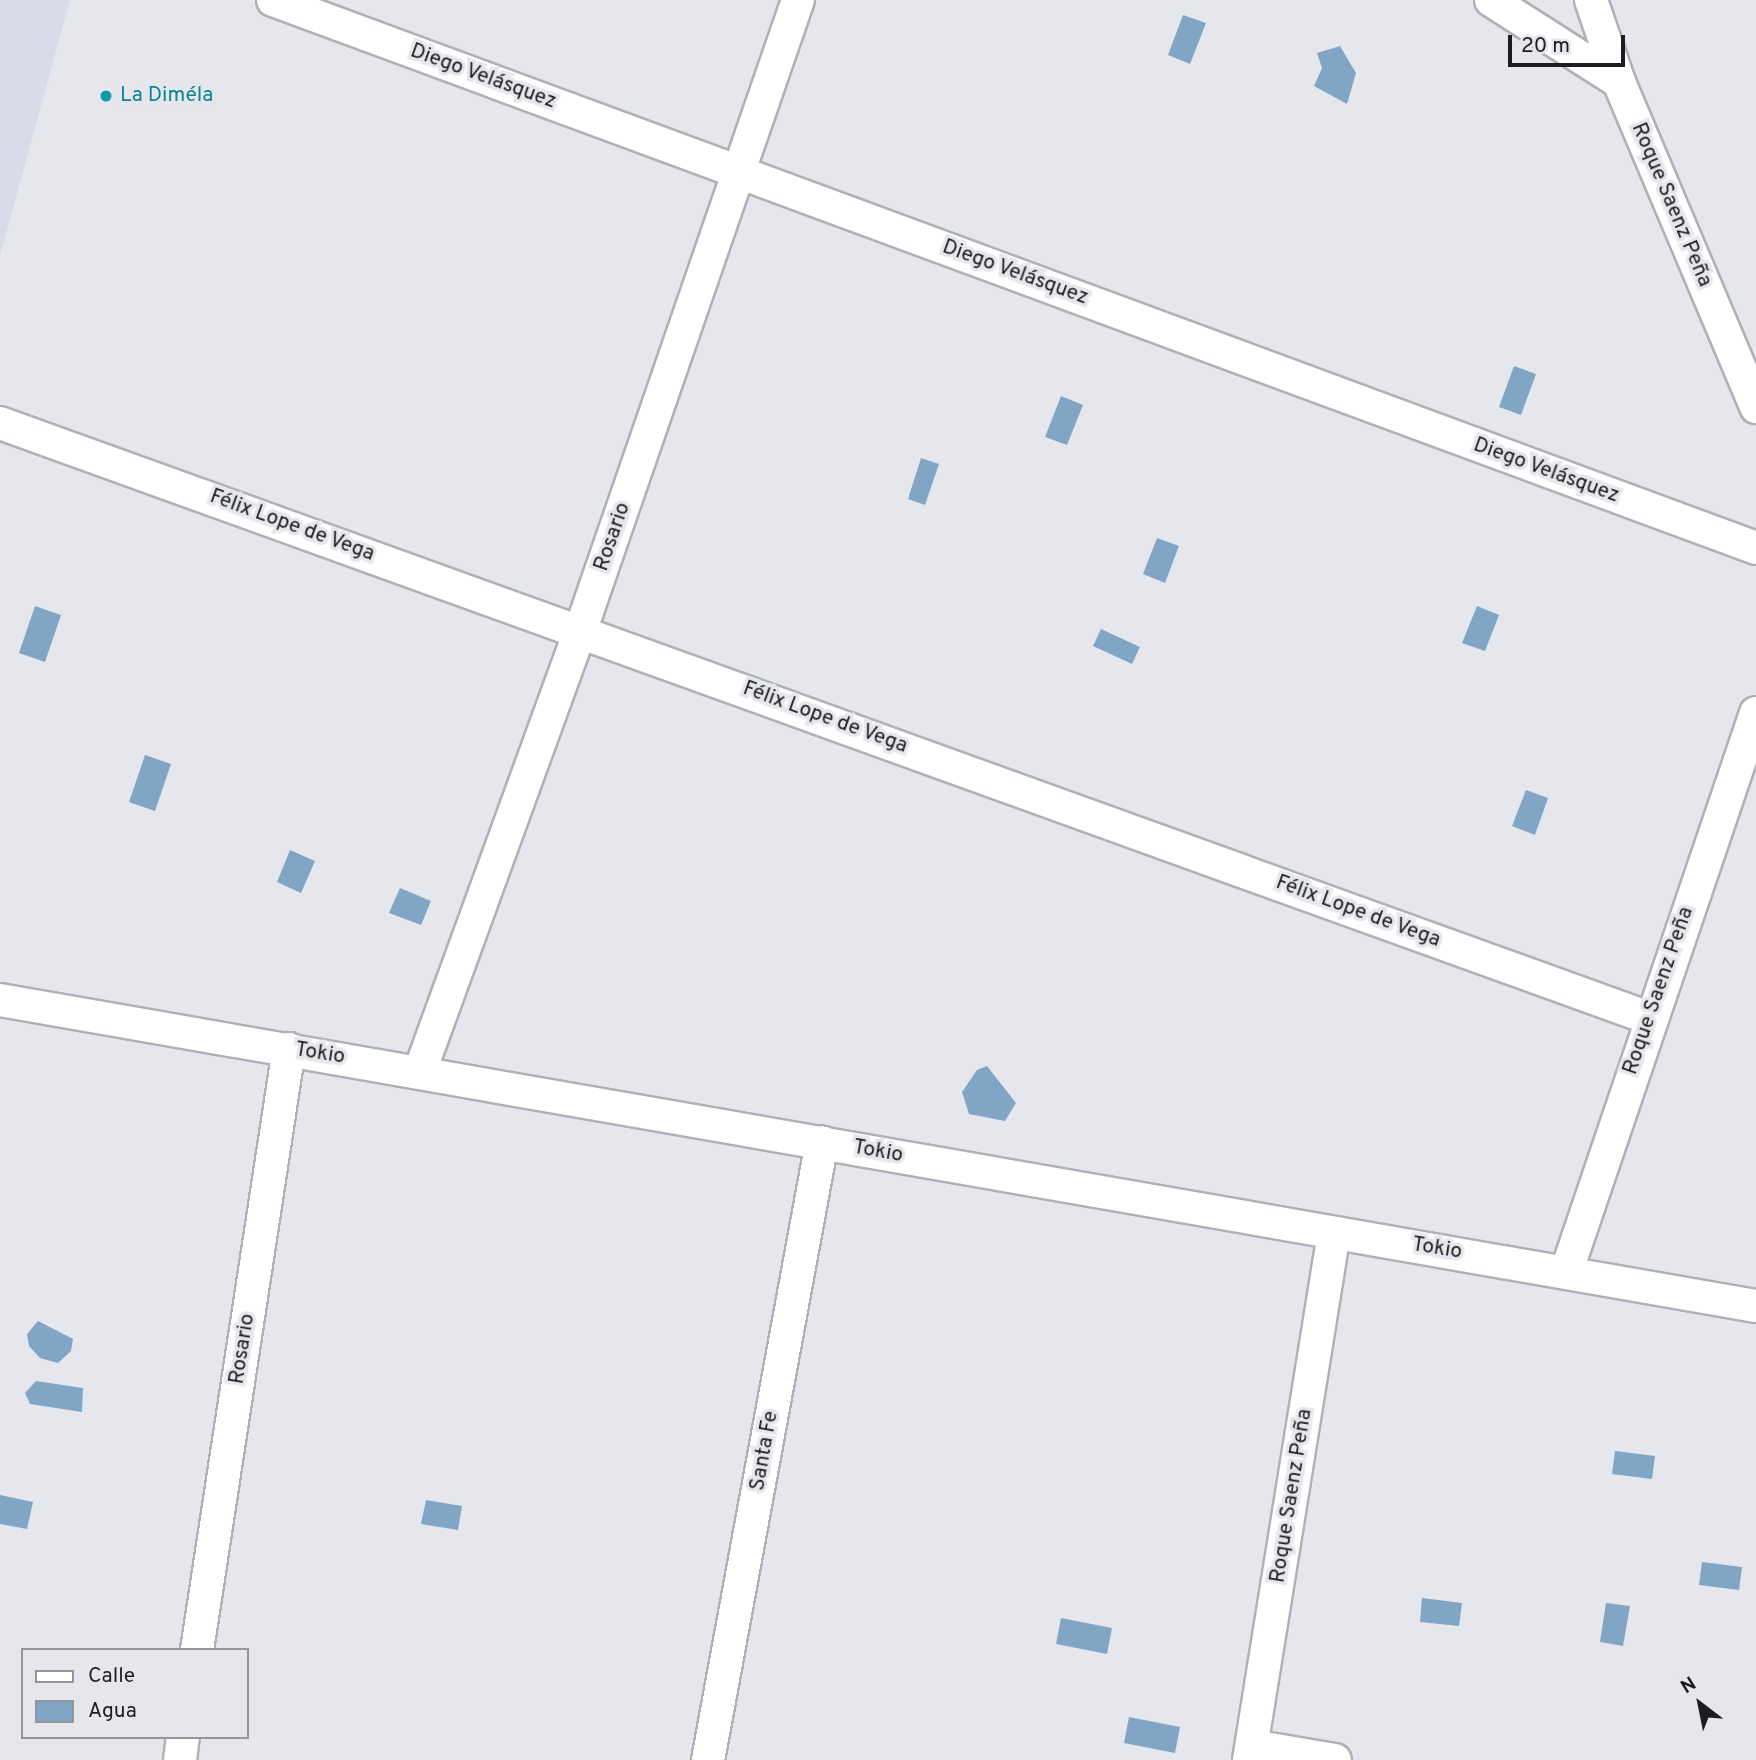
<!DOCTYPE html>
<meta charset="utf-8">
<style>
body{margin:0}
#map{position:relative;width:1756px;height:1760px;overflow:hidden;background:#e5e7ec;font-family:Overpass,sans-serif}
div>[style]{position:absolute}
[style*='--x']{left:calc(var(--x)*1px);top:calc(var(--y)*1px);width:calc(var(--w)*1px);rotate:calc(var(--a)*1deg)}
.built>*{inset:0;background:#d7dce8}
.water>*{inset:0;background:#81a6c5}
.roads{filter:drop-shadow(2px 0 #afb1b5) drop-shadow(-2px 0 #afb1b5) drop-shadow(0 2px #afb1b5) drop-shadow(0 -2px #afb1b5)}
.minor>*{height:32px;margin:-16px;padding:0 16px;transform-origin:16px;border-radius:16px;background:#fff}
.dots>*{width:19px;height:19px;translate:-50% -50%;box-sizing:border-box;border:4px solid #e5e7ec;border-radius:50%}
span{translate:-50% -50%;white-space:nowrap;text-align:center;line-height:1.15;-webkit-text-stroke:7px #e5e7ec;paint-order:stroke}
.street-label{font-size:21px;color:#1c1d1e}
.culture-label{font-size:21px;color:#0d838f}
.left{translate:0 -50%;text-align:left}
.legend{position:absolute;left:21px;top:1648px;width:228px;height:91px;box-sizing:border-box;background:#e5e7ec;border:2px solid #95969a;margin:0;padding:9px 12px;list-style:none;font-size:21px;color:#1c1d1e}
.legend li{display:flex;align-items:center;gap:14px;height:35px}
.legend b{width:35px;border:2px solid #95969a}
.north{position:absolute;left:1665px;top:1669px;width:70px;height:70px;-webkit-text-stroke:5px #e5e7ec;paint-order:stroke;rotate:328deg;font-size:19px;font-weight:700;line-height:28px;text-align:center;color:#1c1d1e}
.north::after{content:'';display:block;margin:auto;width:24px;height:32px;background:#1c1d1e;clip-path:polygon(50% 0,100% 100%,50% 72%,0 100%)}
.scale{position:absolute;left:1508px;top:35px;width:117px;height:32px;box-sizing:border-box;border:4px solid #1c1d1e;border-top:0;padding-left:9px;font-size:21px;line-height:24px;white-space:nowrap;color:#1c1d1e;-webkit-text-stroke:5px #e5e7ec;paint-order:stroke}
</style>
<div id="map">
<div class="built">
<div style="clip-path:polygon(0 0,70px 0,0 256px)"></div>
</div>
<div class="water">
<div style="clip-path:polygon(1183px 15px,1206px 23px,1190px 64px,1168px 55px)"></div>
<div style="clip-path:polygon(1340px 46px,1356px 73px,1347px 104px,1314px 86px,1322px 68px,1317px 53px)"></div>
<div style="clip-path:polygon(1514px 366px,1536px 374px,1521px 415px,1499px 407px)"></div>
<div style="clip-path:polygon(1061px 396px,1083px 405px,1067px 445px,1045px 437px)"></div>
<div style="clip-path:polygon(921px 458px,939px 464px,925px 505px,908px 499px)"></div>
<div style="clip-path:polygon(1157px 538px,1179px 546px,1165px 583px,1143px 574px)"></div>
<div style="clip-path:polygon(35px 606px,61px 615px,45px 662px,19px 653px)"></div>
<div style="clip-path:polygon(1477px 606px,1499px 615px,1485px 651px,1462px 643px)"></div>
<div style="clip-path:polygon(1101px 629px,1140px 647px,1132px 664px,1093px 646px)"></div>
<div style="clip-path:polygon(145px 755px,171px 764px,155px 811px,129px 802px)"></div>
<div style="clip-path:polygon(1526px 790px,1548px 798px,1535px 835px,1512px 826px)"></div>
<div style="clip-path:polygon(290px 850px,315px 861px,301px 893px,277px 882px)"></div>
<div style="clip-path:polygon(400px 888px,431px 901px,421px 925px,389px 913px)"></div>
<div style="clip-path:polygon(987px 1066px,1016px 1103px,1005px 1121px,969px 1114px,962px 1092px,977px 1070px)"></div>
<div style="clip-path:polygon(38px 1321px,73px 1339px,71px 1351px,58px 1363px,40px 1358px,29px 1346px,27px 1334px)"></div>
<div style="clip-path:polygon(36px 1381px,83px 1388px,82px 1412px,30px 1404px,25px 1393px)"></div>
<div style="clip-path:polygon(1615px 1451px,1655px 1456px,1652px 1479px,1612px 1474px)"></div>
<div style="clip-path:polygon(0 1495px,33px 1502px,27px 1529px,0 1524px)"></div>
<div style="clip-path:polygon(426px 1500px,462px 1506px,458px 1530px,421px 1524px)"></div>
<div style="clip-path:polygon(1702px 1562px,1742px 1567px,1739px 1590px,1699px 1585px)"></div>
<div style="clip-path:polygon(1422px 1598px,1462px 1603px,1459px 1626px,1420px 1622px)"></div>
<div style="clip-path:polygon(1606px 1603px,1630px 1606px,1623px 1646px,1600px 1642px)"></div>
<div style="clip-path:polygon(1061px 1618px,1112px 1628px,1107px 1654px,1056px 1644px)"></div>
<div style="clip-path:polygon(1129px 1717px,1180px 1727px,1175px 1753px,1124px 1743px)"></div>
</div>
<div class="roads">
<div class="minor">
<div style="--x:273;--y:0;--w:1581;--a:20.28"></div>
<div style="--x:1491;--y:0;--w:152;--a:32.6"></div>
<div style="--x:1591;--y:0;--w:87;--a:71.1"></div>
<div style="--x:1619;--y:82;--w:353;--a:67.1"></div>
<div style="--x:0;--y:423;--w:1753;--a:19.84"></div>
<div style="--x:0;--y:1000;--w:1782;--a:9.89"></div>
<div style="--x:420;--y:1071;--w:470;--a:-70"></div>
<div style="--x:581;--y:629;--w:665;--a:-70.97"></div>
<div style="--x:1567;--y:1270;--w:588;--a:-71.26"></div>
<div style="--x:197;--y:1650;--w:608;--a:-81.3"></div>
<div style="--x:1252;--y:1746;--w:84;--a:9.6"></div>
<div style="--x:180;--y:1760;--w:23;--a:-83"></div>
<div style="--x:708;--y:1760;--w:628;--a:-79.55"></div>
<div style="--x:1249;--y:1760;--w:534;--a:-80.84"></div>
</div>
</div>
<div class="dots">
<div style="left:106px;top:96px;background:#0f9aa8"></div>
</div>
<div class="street-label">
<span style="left:483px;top:77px;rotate:20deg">Diego Velásquez</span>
<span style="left:1671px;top:205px;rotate:67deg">Roque Saenz Peña</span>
<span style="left:1015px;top:273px;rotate:20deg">Diego Velásquez</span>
<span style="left:1546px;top:471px;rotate:20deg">Diego Velásquez</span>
<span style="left:292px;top:526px;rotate:20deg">Félix Lope de Vega</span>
<span style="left:613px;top:537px;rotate:-71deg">Rosario</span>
<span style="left:825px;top:718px;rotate:20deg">Félix Lope de Vega</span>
<span style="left:1358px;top:912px;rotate:20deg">Félix Lope de Vega</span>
<span style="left:1659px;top:991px;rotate:-71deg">Roque Saenz Peña</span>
<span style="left:320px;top:1054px;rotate:9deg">Tokio</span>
<span style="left:878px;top:1152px;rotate:10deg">Tokio</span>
<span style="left:1437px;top:1249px;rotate:9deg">Tokio</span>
<span style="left:243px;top:1349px;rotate:-81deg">Rosario</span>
<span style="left:765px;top:1451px;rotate:-80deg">Santa Fe</span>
<span style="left:1292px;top:1496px;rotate:-81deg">Roque Saenz Peña</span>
</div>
<div class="culture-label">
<span class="left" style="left:120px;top:96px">La Diméla</span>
</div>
<ul class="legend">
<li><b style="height:9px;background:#fff"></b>Calle</li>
<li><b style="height:19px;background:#81a6c5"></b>Agua</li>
</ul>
<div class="north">N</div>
<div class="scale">20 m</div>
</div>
